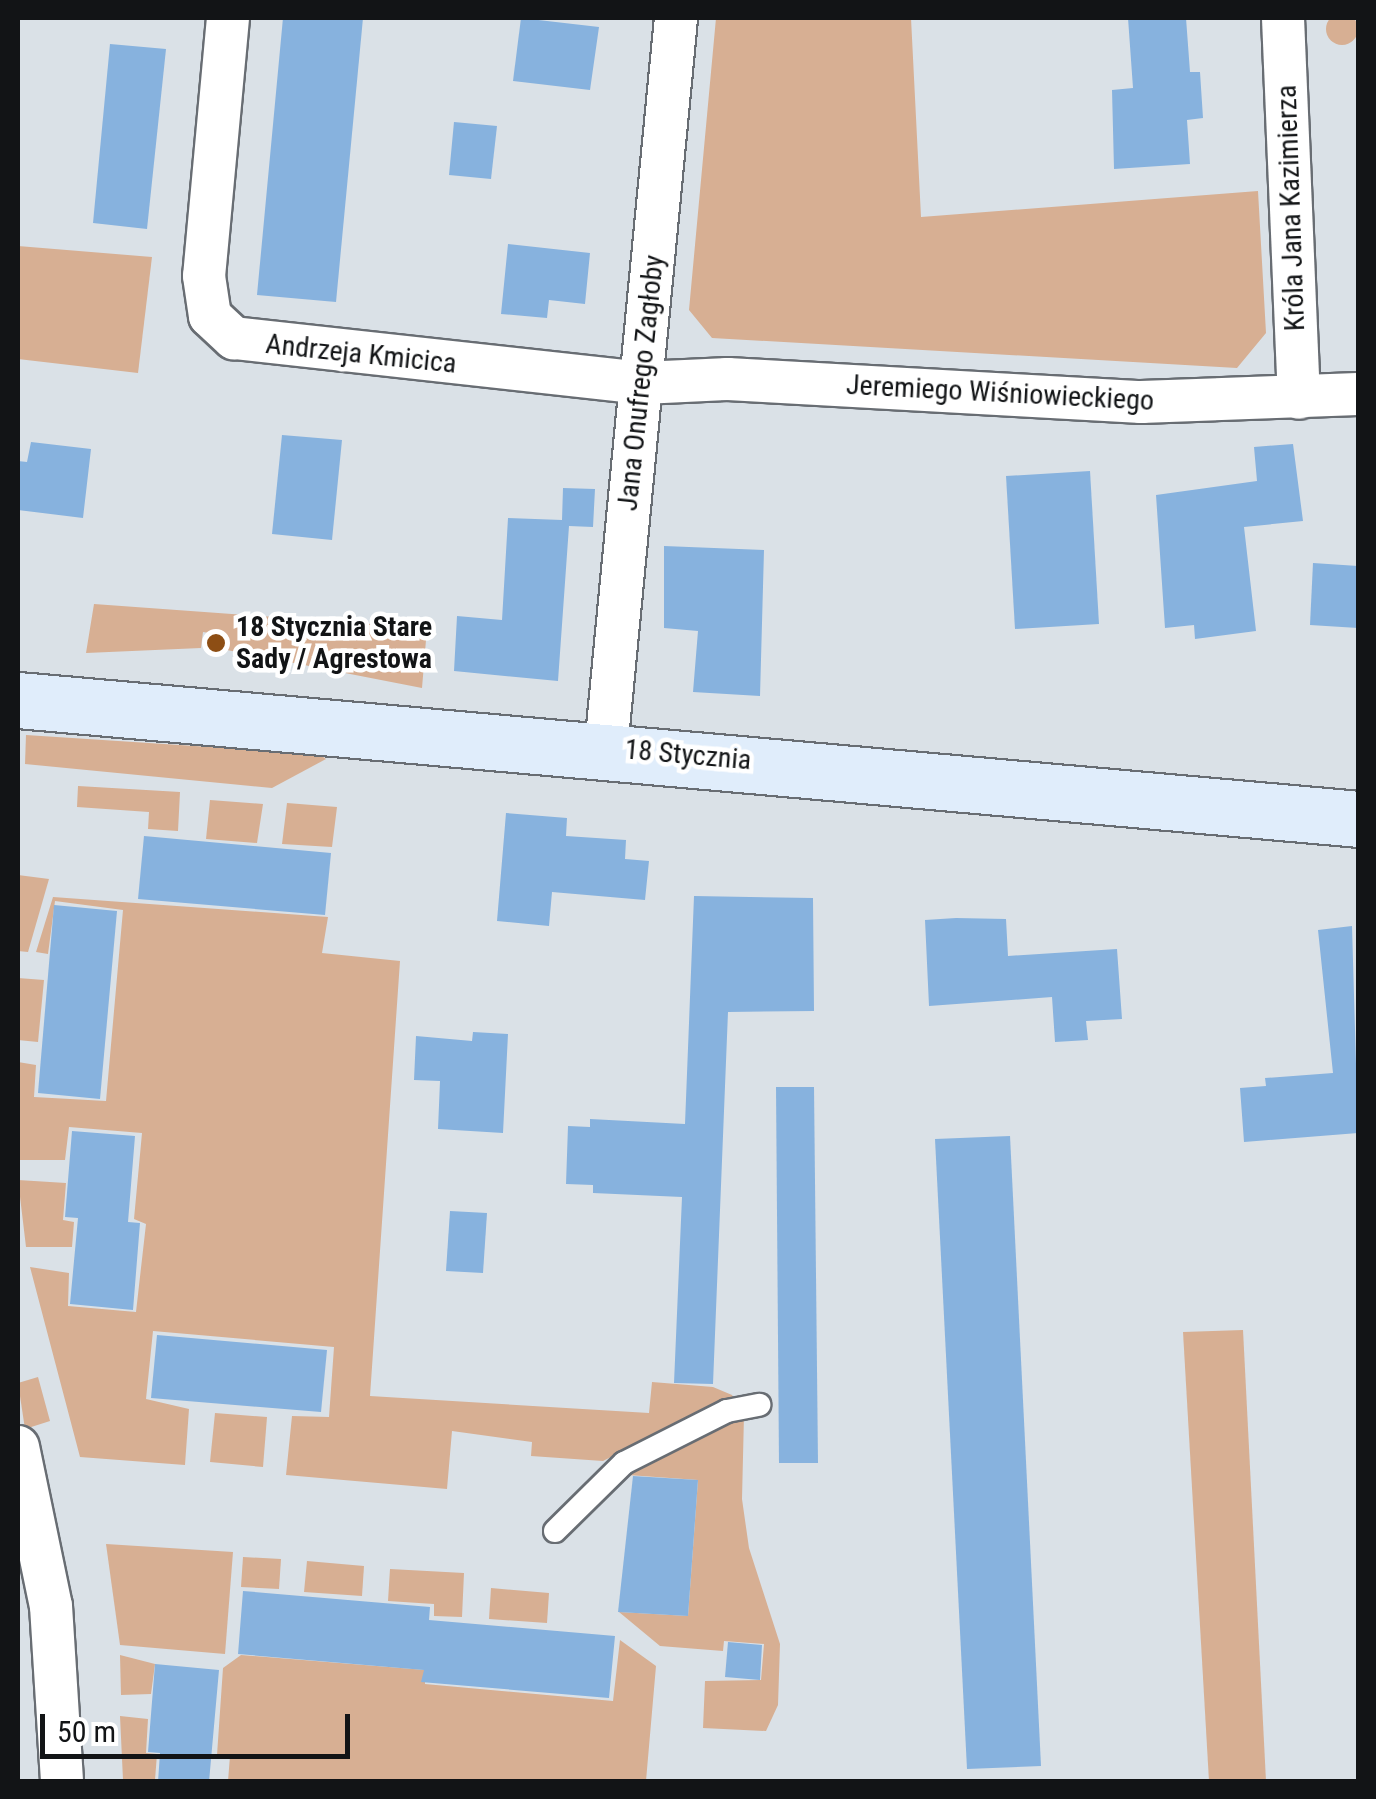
<!DOCTYPE html>
<meta charset="utf-8">
<style>
body{margin:0}
#map{position:relative;width:1376px;height:1799px;overflow:hidden;background:#dae1e7;font-family:"Roboto Condensed",sans-serif}
div>[style]{position:absolute}
[style*='--x']{left:calc(var(--x)*1px);top:calc(var(--y)*1px);width:calc(var(--w)*1px);rotate:calc(var(--a)*1deg)}
.green>*{inset:0;background:#d7af93}
.round{border-radius:50%}
.building>*{inset:0;background:#87b2de}
.roads{filter:drop-shadow(2px 0 #686d73) drop-shadow(-2px 0 #686d73) drop-shadow(0 2px #686d73) drop-shadow(0 -2px #686d73)}
.service>*{height:22px;margin:-11px;padding:0 11px;transform-origin:11px;border-radius:11px;background:#fff}
.minor>*{height:42px;margin:-21px;padding:0 21px;transform-origin:21px;border-radius:21px;background:#fff}
.secondary>*{height:55px;margin:-27.5px;padding:0 27.5px;transform-origin:27.5px;border-radius:27.5px;background:#e0edfb}
.dots>*{width:28px;height:28px;translate:-50% -50%;box-sizing:border-box;border:5px solid #fff;border-radius:50%}
span{translate:-50% -50%;white-space:nowrap;text-align:center;line-height:1.15;-webkit-text-stroke:9px #fff;paint-order:stroke}
.street-label{font-size:28px;color:#121416}
.poi-label{font-size:28px;color:#121416;font-weight:700}
.left{translate:0 -50%;text-align:left}
.frame{position:absolute;inset:0;border:20px solid #121416;pointer-events:none}
.scale{position:absolute;left:40px;top:1714px;width:310px;height:45px;box-sizing:border-box;border:5px solid #121416;border-top:0;padding-left:12px;font-size:30px;line-height:35px;white-space:nowrap;color:#121416;-webkit-text-stroke:8px #fff;paint-order:stroke}
</style>
<div id="map">
<div class="green">
<div class="round" style="left:1326px;top:13px;width:32px;height:32px"></div>
<div style="clip-path:polygon(716px 18px,911px 18px,921px 217px,1258px 191px,1266px 333px,1237px 368px,712px 338px,689px 310px)"></div>
<div style="clip-path:polygon(18px 246px,152px 257px,138px 373px,18px 359px)"></div>
<div style="clip-path:polygon(94px 604px,427px 628px,422px 688px,227px 650px,228px 636px,203px 632px,201px 648px,86px 653px)"></div>
<div style="clip-path:polygon(26px 735px,319px 754px,326px 759px,272px 788px,25px 764px)"></div>
<div style="clip-path:polygon(78px 786px,180px 792px,178px 831px,148px 829px,149px 812px,77px 807px)"></div>
<div style="clip-path:polygon(210px 800px,263px 804px,257px 843px,206px 839px)"></div>
<div style="clip-path:polygon(287px 803px,337px 807px,332px 847px,282px 844px)"></div>
<div style="clip-path:polygon(18px 875px,49px 879px,28px 952px,18px 951px)"></div>
<div style="clip-path:polygon(53px 897px,328px 917px,322px 953px,400px 961px,370px 1396px,649px 1413px,652px 1382px,713px 1387px,732px 1395px,744px 1415px,742px 1499px,749px 1548px,780px 1644px,778px 1705px,766px 1731px,703px 1728px,705px 1681px,761px 1680px,764px 1644px,724px 1641px,723px 1651px,660px 1646px,619px 1612px,688px 1616px,698px 1480px,628px 1475px,723px 1426px,711px 1406px,603px 1461px,531px 1456px,532px 1442px,452px 1431px,447px 1489px,286px 1475px,292px 1416px,329px 1417px,334px 1347px,153px 1331px,146px 1399px,189px 1409px,185px 1465px,80px 1457px,30px 1267px,69px 1273px,68px 1306px,136px 1312px,146px 1224px,134px 1219px,142px 1133px,69px 1127px,65px 1160px,18px 1160px,18px 1062px,36px 1065px,34px 1097px,106px 1101px,123px 910px,55px 901px,48px 954px,36px 952px)"></div>
<div style="clip-path:polygon(18px 978px,44px 980px,38px 1042px,18px 1040px)"></div>
<div style="clip-path:polygon(18px 1180px,66px 1183px,63px 1220px,74px 1222px,72px 1247px,26px 1247px)"></div>
<div style="clip-path:polygon(1243px 1330px,1266px 1781px,1209px 1781px,1183px 1332px)"></div>
<div style="clip-path:polygon(38px 1377px,50px 1421px,25px 1429px,18px 1383px)"></div>
<div style="clip-path:polygon(215px 1413px,267px 1417px,263px 1467px,210px 1462px)"></div>
<div style="clip-path:polygon(106px 1544px,233px 1552px,225px 1654px,120px 1645px)"></div>
<div style="clip-path:polygon(243px 1557px,281px 1559px,279px 1589px,241px 1587px)"></div>
<div style="clip-path:polygon(307px 1561px,364px 1566px,362px 1596px,304px 1592px)"></div>
<div style="clip-path:polygon(390px 1569px,464px 1573px,462px 1617px,434px 1616px,434px 1604px,388px 1601px)"></div>
<div style="clip-path:polygon(491px 1588px,549px 1593px,547px 1623px,489px 1619px)"></div>
<div style="clip-path:polygon(620px 1640px,656px 1666px,646px 1781px,228px 1781px,230px 1756px,217px 1755px,223px 1668px,241px 1655px,425px 1670px,425px 1684px,613px 1701px)"></div>
<div style="clip-path:polygon(120px 1655px,155px 1664px,151px 1694px,121px 1695px)"></div>
<div style="clip-path:polygon(120px 1716px,148px 1719px,146px 1753px,157px 1754px,155px 1780px,123px 1780px)"></div>
</div>
<div class="building">
<div style="clip-path:polygon(283px 18px,363px 18px,336px 302px,257px 295px)"></div>
<div style="clip-path:polygon(521px 18px,599px 27px,590px 90px,513px 81px)"></div>
<div style="clip-path:polygon(1128px 18px,1186px 18px,1190px 72px,1200px 72px,1203px 118px,1187px 120px,1190px 164px,1114px 169px,1112px 90px,1133px 88px)"></div>
<div style="clip-path:polygon(110px 44px,166px 49px,147px 229px,93px 223px)"></div>
<div style="clip-path:polygon(454px 122px,497px 126px,491px 179px,449px 175px)"></div>
<div style="clip-path:polygon(508px 244px,590px 253px,585px 304px,549px 300px,547px 318px,501px 314px)"></div>
<div style="clip-path:polygon(282px 435px,342px 440px,332px 540px,272px 534px)"></div>
<div style="clip-path:polygon(31px 442px,91px 449px,83px 518px,18px 510px,18px 461px,27px 462px)"></div>
<div style="clip-path:polygon(1293px 444px,1303px 521px,1244px 527px,1256px 631px,1195px 639px,1194px 625px,1165px 628px,1156px 495px,1257px 481px,1254px 447px)"></div>
<div style="clip-path:polygon(1090px 471px,1099px 624px,1015px 629px,1006px 476px)"></div>
<div style="clip-path:polygon(563px 488px,595px 489px,593px 527px,569px 526px,558px 681px,454px 671px,457px 616px,502px 620px,508px 518px,562px 520px)"></div>
<div style="clip-path:polygon(664px 546px,764px 550px,760px 696px,693px 692px,698px 631px,664px 628px)"></div>
<div style="clip-path:polygon(1313px 563px,1358px 566px,1358px 628px,1310px 625px)"></div>
<div style="clip-path:polygon(506px 813px,567px 818px,566px 836px,626px 840px,625px 859px,649px 861px,645px 900px,552px 892px,549px 926px,497px 921px)"></div>
<div style="clip-path:polygon(144px 836px,331px 853px,325px 915px,138px 899px)"></div>
<div style="clip-path:polygon(694px 896px,813px 898px,814px 1011px,728px 1012px,713px 1384px,674px 1383px,682px 1197px,593px 1193px,593px 1185px,566px 1184px,568px 1126px,590px 1127px,590px 1119px,685px 1124px)"></div>
<div style="clip-path:polygon(54px 905px,117px 911px,100px 1099px,38px 1093px)"></div>
<div style="clip-path:polygon(956px 918px,1006px 919px,1008px 956px,1117px 949px,1122px 1019px,1086px 1021px,1088px 1040px,1055px 1042px,1052px 997px,929px 1006px,925px 920px)"></div>
<div style="clip-path:polygon(1352px 926px,1358px 1133px,1244px 1142px,1240px 1088px,1266px 1086px,1265px 1078px,1333px 1073px,1318px 930px)"></div>
<div style="clip-path:polygon(473px 1032px,508px 1034px,503px 1133px,438px 1129px,440px 1081px,414px 1080px,416px 1036px,472px 1041px)"></div>
<div style="clip-path:polygon(776px 1087px,814px 1087px,818px 1463px,779px 1463px)"></div>
<div style="clip-path:polygon(72px 1131px,135px 1136px,128px 1222px,140px 1223px,133px 1310px,70px 1304px,78px 1218px,65px 1217px)"></div>
<div style="clip-path:polygon(1010px 1136px,1041px 1766px,967px 1769px,935px 1139px)"></div>
<div style="clip-path:polygon(450px 1211px,487px 1213px,483px 1273px,446px 1271px)"></div>
<div style="clip-path:polygon(157px 1335px,327px 1350px,321px 1412px,151px 1398px)"></div>
<div style="clip-path:polygon(633px 1476px,698px 1480px,688px 1616px,618px 1612px)"></div>
<div style="clip-path:polygon(243px 1591px,430px 1607px,429px 1620px,615px 1636px,609px 1698px,421px 1682px,424px 1670px,238px 1654px)"></div>
<div style="clip-path:polygon(728px 1642px,762px 1645px,760px 1680px,725px 1677px)"></div>
<div style="clip-path:polygon(155px 1664px,219px 1670px,209px 1782px,158px 1782px,160px 1753px,148px 1752px)"></div>
</div>
<div class="roads">
<div class="service">
<div style="--x:555;--y:1531;--w:97;--a:-44.6"></div>
<div style="--x:624;--y:1463;--w:115;--a:-26.8"></div>
<div style="--x:727;--y:1411;--w:33;--a:-11"></div>
</div>
<div class="minor">
<div style="--x:228;--y:18;--w:259;--a:95.3"></div>
<div style="--x:204;--y:276;--w:40;--a:81.5"></div>
<div style="--x:210;--y:316;--w:33;--a:43"></div>
<div style="--x:234;--y:338;--w:410;--a:6.3"></div>
<div style="--x:642;--y:383;--w:86;--a:-2.7"></div>
<div style="--x:728;--y:379;--w:414;--a:3.2"></div>
<div style="--x:1141;--y:402;--w:217;--a:-2.1"></div>
<div style="--x:1283;--y:18;--w:380;--a:87.6"></div>
<div style="--x:606;--y:748;--w:733;--a:-84.52"></div>
<div style="--x:18;--y:1447;--w:162;--a:78.3"></div>
<div style="--x:51;--y:1606;--w:176;--a:86.4"></div>
</div>
<div class="secondary">
<div style="--x:18;--y:700;--w:1345;--a:5.07"></div>
</div>
</div>
<div class="dots">
<div style="left:216px;top:643px;background:#8d4e14"></div>
</div>
<div class="street-label">
<span style="left:1291px;top:208px;rotate:-92deg">Króla Jana Kazimierza</span>
<span style="left:361px;top:354px;rotate:6deg">Andrzeja Kmicica</span>
<span style="left:641px;top:383px;rotate:-84deg">Jana Onufrego Zagłoby</span>
<span style="left:1000px;top:393px;rotate:3deg">Jeremiego Wiśniowieckiego</span>
<span style="left:688px;top:755px;rotate:5deg">18 Stycznia</span>
</div>
<div class="poi-label">
<span class="left" style="left:236px;top:643px">18 Stycznia Stare<br>Sady / Agrestowa</span>
</div>
<div class="frame"></div>
<div class="scale">50 m</div>
</div>
